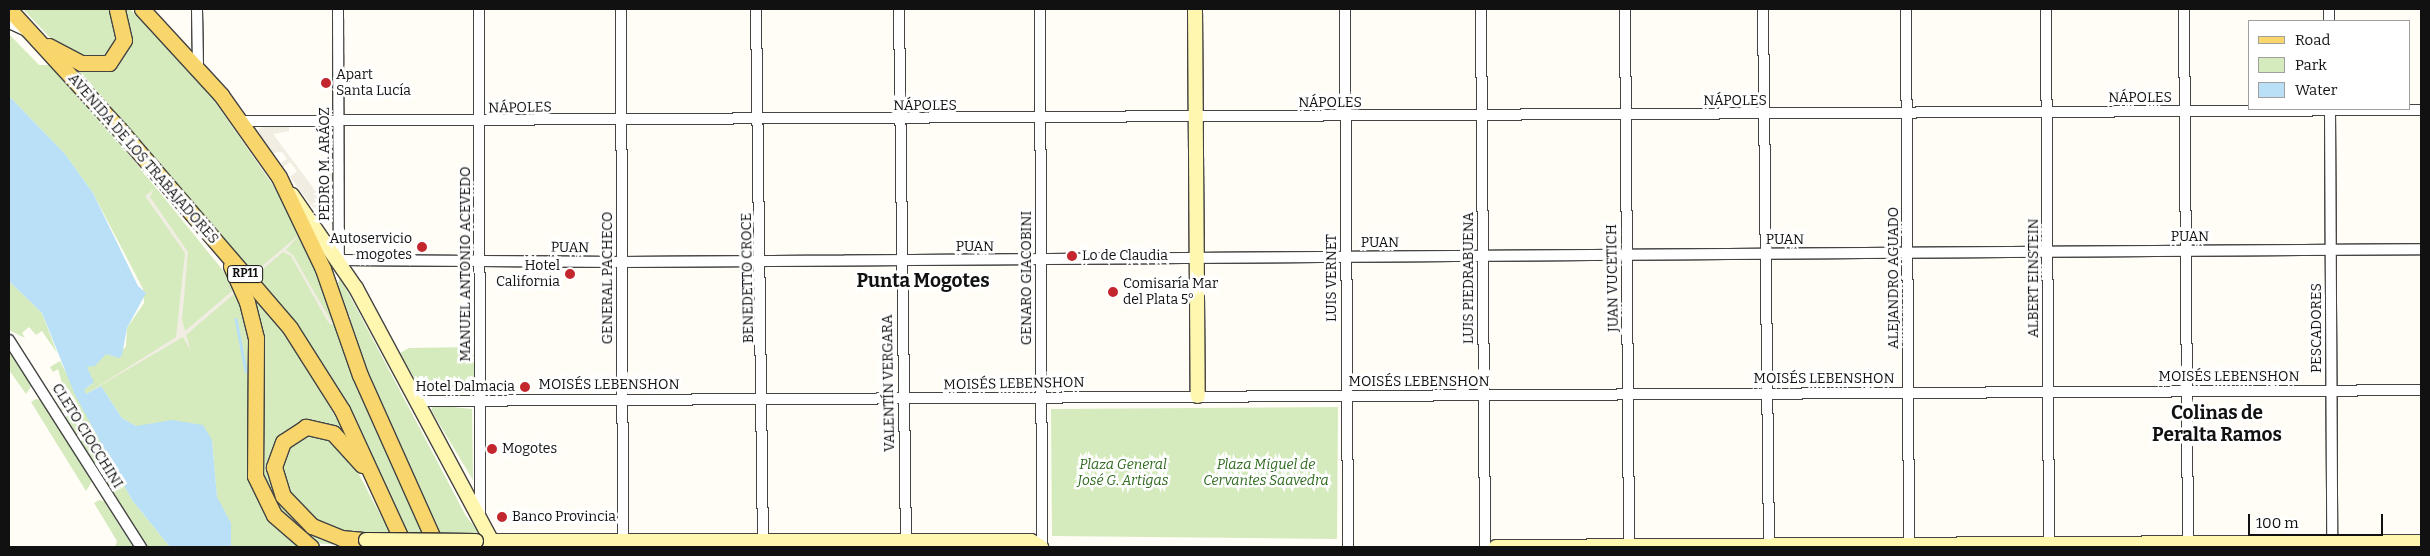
<!DOCTYPE html>
<meta charset="utf-8">
<style>
body{margin:0}
#map{position:relative;width:2430px;height:556px;overflow:hidden;background:#fffdf5;font-family:Bitter,serif}
div>[style]{position:absolute}
[style*='--x']{left:calc(var(--x)*1px);top:calc(var(--y)*1px);width:calc(var(--w)*1px);rotate:calc(var(--a)*1deg)}
.green>*{inset:0;background:#d5ebbd}
.plaza>*{inset:0;background:#f1ede2}
.water>*{inset:0;background:#b9e0f7}
.stream>*{height:2.5px;margin:-1.25px;padding:0 1.25px;transform-origin:1.25px;border-radius:1.25px;background:#b9e0f7}
.roads{filter:drop-shadow(1px 0 #444) drop-shadow(-1px 0 #444) drop-shadow(0 1px #444) drop-shadow(0 -1px #444)}
.street>*{height:10px;margin:-5px;padding:0 5px;transform-origin:5px;border-radius:5px;background:#fff}
.secondary>*{height:14px;margin:-7px;padding:0 7px;transform-origin:7px;border-radius:7px;background:#fff6b0}
.primary>*{height:15px;margin:-7.5px;padding:0 7.5px;transform-origin:7.5px;border-radius:7.5px;background:#f9d66b}
.bridges{filter:drop-shadow(1px 0 #333) drop-shadow(-1px 0 #333) drop-shadow(0 1px #333) drop-shadow(0 -1px #333)}
.secondary-bridge>*{height:14px;margin:-7px;padding:0 7px;transform-origin:7px;border-radius:7px;background:#fff6b0}
.dots>*{width:14px;height:14px;translate:-50% -50%;box-sizing:border-box;border:2px solid #fff;border-radius:50%}
span{translate:-50% -50%;white-space:nowrap;text-align:center;line-height:1.15;-webkit-text-stroke:5px #fff;paint-order:stroke}
.shield-label span{padding:1px 4px;background:#fff;border:1px solid;border-radius:4px;-webkit-text-stroke-width:0}
.shield-label{font-size:12px;color:#111;font-weight:700}
.poi-label{font-size:14px;color:#111}
.left{translate:0 -50%;text-align:left}
.right{translate:-100% -50%;text-align:right}
.street-label{font-size:14px;color:#111}
.park-label{font-size:14px;color:#2f6b1f;font-style:italic}
.district-label{font-size:19px;color:#111;font-weight:700}
.frame{position:absolute;inset:0;border:10px solid #111;pointer-events:none}
.legend{position:absolute;left:2248px;top:20px;width:162px;height:90px;box-sizing:border-box;background:#fff;border:1px solid #a0a0a0;margin:0;padding:6px 9px;list-style:none;font-size:15px;color:#111}
.legend li{display:flex;align-items:center;gap:10px;height:25px}
.legend b{width:25px;border:1px solid #a0a0a0}
.scale{position:absolute;left:2248px;top:514px;width:135px;height:22px;box-sizing:border-box;border:2px solid #111;border-top:0;padding-left:6px;font-size:15px;line-height:18px;white-space:nowrap;color:#111;-webkit-text-stroke:4px #fff;paint-order:stroke}
</style>
<div id="map">
<div class="green">
<div style="clip-path:polygon(23px 9px,114px 9px,121px 43px,98px 64px,54px 42px)"></div>
<div style="clip-path:polygon(121px 9px,130px 9px,208px 92px,284px 201px,327px 298px,353px 378px,429px 547px,413px 547px,362px 435px,256px 277px,261px 272px,258px 269px,253px 273px,66px 60px,116px 64px,126px 50px)"></div>
<div style="clip-path:polygon(9px 34px,39px 65px,51px 65px,92px 109px,234px 284px,250px 331px,248px 458px,302px 547px,231px 547px,217px 497px,212px 440px,155px 426px,136px 426px,122px 418px,101px 386px,86px 394px,83px 390px,92px 384px,87px 367px,106px 354px,117px 357px,126px 346px,127px 328px,144px 303px,143px 289px,93px 193px,65px 154px,9px 96px)"></div>
<div style="clip-path:polygon(340px 277px,466px 516px,478px 531px,473px 536px,460px 533px,467px 547px,446px 547px,435px 524px,356px 345px,337px 285px)"></div>
<div style="clip-path:polygon(9px 281px,42px 313px,57px 353px,42px 331px,36px 335px,29px 327px,22px 333px,25px 338px,9px 330px)"></div>
<div style="clip-path:polygon(249px 292px,281px 327px,352px 444px,335px 429px,278px 441px,285px 505px,369px 547px,313px 543px,292px 529px,261px 481px)"></div>
<div style="clip-path:polygon(474px 347px,474px 384px,466px 393px,422px 392px,400px 353px,409px 348px)"></div>
<div style="clip-path:polygon(9px 349px,32px 385px,26px 394px,9px 370px)"></div>
<div style="clip-path:polygon(60px 361px,132px 500px,170px 547px,148px 547px,53px 397px,64px 390px,58px 369px,53px 372px,50px 367px)"></div>
<div style="clip-path:polygon(36px 399px,42px 400px,92px 481px,86px 491px,31px 402px)"></div>
<div style="clip-path:polygon(434px 405px,472px 409px,473px 480px,431px 410px)"></div>
<div style="clip-path:polygon(1338px 407px,1337px 539px,1052px 536px,1051px 409px)"></div>
<div style="clip-path:polygon(298px 434px,326px 434px,355px 467px,390px 533px,358px 535px,322px 526px,290px 497px,279px 460px)"></div>
<div style="clip-path:polygon(99px 500px,104px 501px,133px 547px,115px 547px,117px 541px,94px 503px)"></div>
</div>
<div class="plaza">
<div style="clip-path:polygon(263px 126px,289px 126px,289px 131px,273px 134px,329px 209px,329px 131px,315px 131px,315px 126px,334px 129px,333px 224px,324px 222px,290px 177px,297px 171px,290px 162px,283px 167px,281px 163px,287px 159px,282px 152px,273px 153px,261px 137px,258px 130px)"></div>
<div style="clip-path:polygon(154px 189px,150px 197px,188px 252px,182px 320px,185px 331px,300px 234px,286px 250px,293px 255px,331px 321px,350px 315px,351px 319px,332px 325px,328px 322px,291px 256px,283px 252px,186px 335px,191px 351px,183px 337px,86px 394px,176px 337px,185px 253px,145px 196px)"></div>
</div>
<div class="water">
<div style="clip-path:polygon(9px 96px,65px 154px,93px 193px,138px 286px,146px 293px,127px 328px,122px 355px,119px 358px,106px 354px,95px 366px,87px 367px,94px 382px,84px 390px,86px 394px,101px 386px,122px 418px,136px 426px,172px 420px,203px 425px,212px 440px,217px 497px,231px 523px,231px 547px,170px 547px,132px 500px,75px 395px,42px 313px,9px 281px)"></div>
</div>
<div class="stream">
<div style="--x:236;--y:319;--w:53;--a:79.1"></div>
</div>
<div class="roads">
<div class="street">
<div style="--x:197;--y:9;--w:57;--a:89"></div>
<div style="--x:338;--y:9;--w:251;--a:89.8"></div>
<div style="--x:339;--y:260;--w:283;--a:0.4"></div>
<div style="--x:622;--y:262;--w:1799;--a:-0.41"></div>
<div style="--x:479;--y:9;--w:509;--a:89.89"></div>
<div style="--x:621;--y:9;--w:537;--a:89.79"></div>
<div style="--x:756;--y:9;--w:538;--a:89.25"></div>
<div style="--x:899;--y:9;--w:537;--a:89.25"></div>
<div style="--x:1040;--y:9;--w:538;--a:89.79"></div>
<div style="--x:1345;--y:9;--w:538;--a:89.68"></div>
<div style="--x:1481;--y:9;--w:538;--a:89.57"></div>
<div style="--x:1625;--y:9;--w:538;--a:89.57"></div>
<div style="--x:1763;--y:9;--w:538;--a:89.36"></div>
<div style="--x:1906;--y:9;--w:538;--a:89.68"></div>
<div style="--x:2046;--y:9;--w:538;--a:89.68"></div>
<div style="--x:2184;--y:9;--w:538;--a:89.57"></div>
<div style="--x:2329;--y:9;--w:12;--a:90"></div>
<div style="--x:9;--y:23;--w:19;--a:25"></div>
<div style="--x:2330;--y:109;--w:438;--a:89.7"></div>
<div style="--x:239;--y:121;--w:2182;--a:-0.29"></div>
<div style="--x:9;--y:340;--w:246;--a:57.5"></div>
<div style="--x:417;--y:401;--w:2004;--a:-0.31"></div>
</div>
<div class="secondary">
<div style="--x:1195;--y:9;--w:387;--a:89.6"></div>
<div style="--x:292;--y:195;--w:113;--a:55.5"></div>
<div style="--x:356;--y:288;--w:294;--a:61.8"></div>
<div style="--x:476;--y:541;--w:555;--a:0"></div>
<div style="--x:1031;--y:541;--w:12;--a:31"></div>
<div style="--x:1496;--y:547;--w:925;--a:-0.31"></div>
</div>
<div class="primary">
<div style="--x:9;--y:9;--w:163;--a:47.5"></div>
<div style="--x:119;--y:129;--w:262;--a:49.3"></div>
<div style="--x:290;--y:328;--w:97;--a:57.6"></div>
<div style="--x:342;--y:410;--w:151;--a:65.3"></div>
<div style="--x:142;--y:9;--w:117;--a:47.4"></div>
<div style="--x:221;--y:95;--w:100;--a:54.7"></div>
<div style="--x:279;--y:177;--w:102;--a:64.4"></div>
<div style="--x:323;--y:269;--w:112;--a:70.8"></div>
<div style="--x:360;--y:375;--w:188;--a:65.9"></div>
<div style="--x:49;--y:46;--w:36;--a:28"></div>
<div style="--x:81;--y:63;--w:28;--a:0"></div>
<div style="--x:109;--y:63;--w:27;--a:-57"></div>
<div style="--x:124;--y:40;--w:32;--a:-103"></div>
<div style="--x:231;--y:266;--w:39;--a:66"></div>
<div style="--x:247;--y:302;--w:37;--a:76"></div>
<div style="--x:256;--y:338;--w:138;--a:90.4"></div>
<div style="--x:255;--y:476;--w:43;--a:64"></div>
<div style="--x:274;--y:515;--w:49;--a:40.9"></div>
<div style="--x:362;--y:465;--w:43;--a:-132.2"></div>
<div style="--x:333;--y:433;--w:28;--a:-167"></div>
<div style="--x:306;--y:427;--w:27;--a:147"></div>
<div style="--x:283;--y:442;--w:27;--a:110"></div>
<div style="--x:274;--y:467;--w:30;--a:73"></div>
<div style="--x:283;--y:496;--w:42;--a:46"></div>
<div style="--x:312;--y:526;--w:31;--a:22"></div>
<div style="--x:341;--y:538;--w:25;--a:5"></div>
</div>
</div>
<div class="bridges">
<div class="secondary-bridge">
<div style="--x:366;--y:540;--w:110;--a:0.5"></div>
</div>
</div>
<div class="dots">
<div style="left:326px;top:83px;background:#c4262e"></div>
<div style="left:422px;top:247px;background:#c4262e"></div>
<div style="left:1072px;top:256px;background:#c4262e"></div>
<div style="left:570px;top:274px;background:#c4262e"></div>
<div style="left:1113px;top:292px;background:#c4262e"></div>
<div style="left:525px;top:387px;background:#c4262e"></div>
<div style="left:492px;top:449px;background:#c4262e"></div>
<div style="left:502px;top:517px;background:#c4262e"></div>
</div>
<div class="shield-label">
<span style="left:245px;top:274px">RP11</span>
</div>
<div class="poi-label">
<span class="left" style="left:336px;top:83px">Apart<br>Santa Lucía</span>
<span class="right" style="left:412px;top:247px">Autoservicio<br>mogotes</span>
<span class="left" style="left:1082px;top:256px">Lo de Claudia</span>
<span class="right" style="left:560px;top:274px">Hotel<br>California</span>
<span class="left" style="left:1123px;top:292px">Comisaría Mar<br>del Plata 5°</span>
<span class="right" style="left:515px;top:387px">Hotel Dalmacia</span>
<span class="left" style="left:502px;top:449px">Mogotes</span>
<span class="left" style="left:512px;top:517px">Banco Provincia</span>
</div>
<div class="street-label">
<span style="left:2140px;top:98px">NÁPOLES</span>
<span style="left:1735px;top:101px">NÁPOLES</span>
<span style="left:1330px;top:103px">NÁPOLES</span>
<span style="left:925px;top:106px">NÁPOLES</span>
<span style="left:520px;top:108px;rotate:-1deg">NÁPOLES</span>
<span style="left:143px;top:159px;rotate:49deg">AVENIDA DE LOS TRABAJADORES</span>
<span style="left:325px;top:164px;rotate:-90deg">PEDRO M. ARÁOZ</span>
<span style="left:2190px;top:237px">PUAN</span>
<span style="left:1785px;top:240px">PUAN</span>
<span style="left:1380px;top:243px">PUAN</span>
<span style="left:975px;top:247px">PUAN</span>
<span style="left:570px;top:248px;rotate:1deg">PUAN</span>
<span style="left:466px;top:264px;rotate:-90deg">MANUEL ANTONIO ACEVEDO</span>
<span style="left:608px;top:278px;rotate:-90deg">GENERAL PACHECO</span>
<span style="left:748px;top:278px;rotate:-91deg">BENEDETTO CROCE</span>
<span style="left:1027px;top:278px;rotate:-90deg">GENARO GIACOBINI</span>
<span style="left:1332px;top:278px;rotate:-90deg">LUIS VERNET</span>
<span style="left:1469px;top:278px;rotate:-90deg">LUIS PIEDRABUENA</span>
<span style="left:1613px;top:278px;rotate:-91deg">JUAN VUCETICH</span>
<span style="left:1894px;top:278px;rotate:-90deg">ALEJANDRO AGUADO</span>
<span style="left:2034px;top:278px;rotate:-90deg">ALBERT EINSTEIN</span>
<span style="left:2317px;top:328px;rotate:-90deg">PESCADORES</span>
<span style="left:2229px;top:377px">MOISÉS LEBENSHON</span>
<span style="left:1824px;top:379px">MOISÉS LEBENSHON</span>
<span style="left:1419px;top:382px">MOISÉS LEBENSHON</span>
<span style="left:889px;top:383px;rotate:-91deg">VALENTÍN VERGARA</span>
<span style="left:1014px;top:384px;rotate:-1deg">MOISÉS LEBENSHON</span>
<span style="left:609px;top:385px">MOISÉS LEBENSHON</span>
<span style="left:87px;top:436px;rotate:58deg">CLETO CIOCCHINI</span>
</div>
<div class="park-label">
<span style="left:1123px;top:473px">Plaza General<br>José G. Artigas</span>
<span style="left:1266px;top:473px">Plaza Miguel de<br>Cervantes Saavedra</span>
</div>
<div class="district-label">
<span style="left:923px;top:281px">Punta Mogotes</span>
<span style="left:2217px;top:424px">Colinas de<br>Peralta Ramos</span>
</div>
<div class="frame"></div>
<ul class="legend">
<li><b style="height:6px;background:#f9d66b"></b>Road</li>
<li><b style="height:14px;background:#d5ebbd"></b>Park</li>
<li><b style="height:14px;background:#b9e0f7"></b>Water</li>
</ul>
<div class="scale">100 m</div>
</div>
